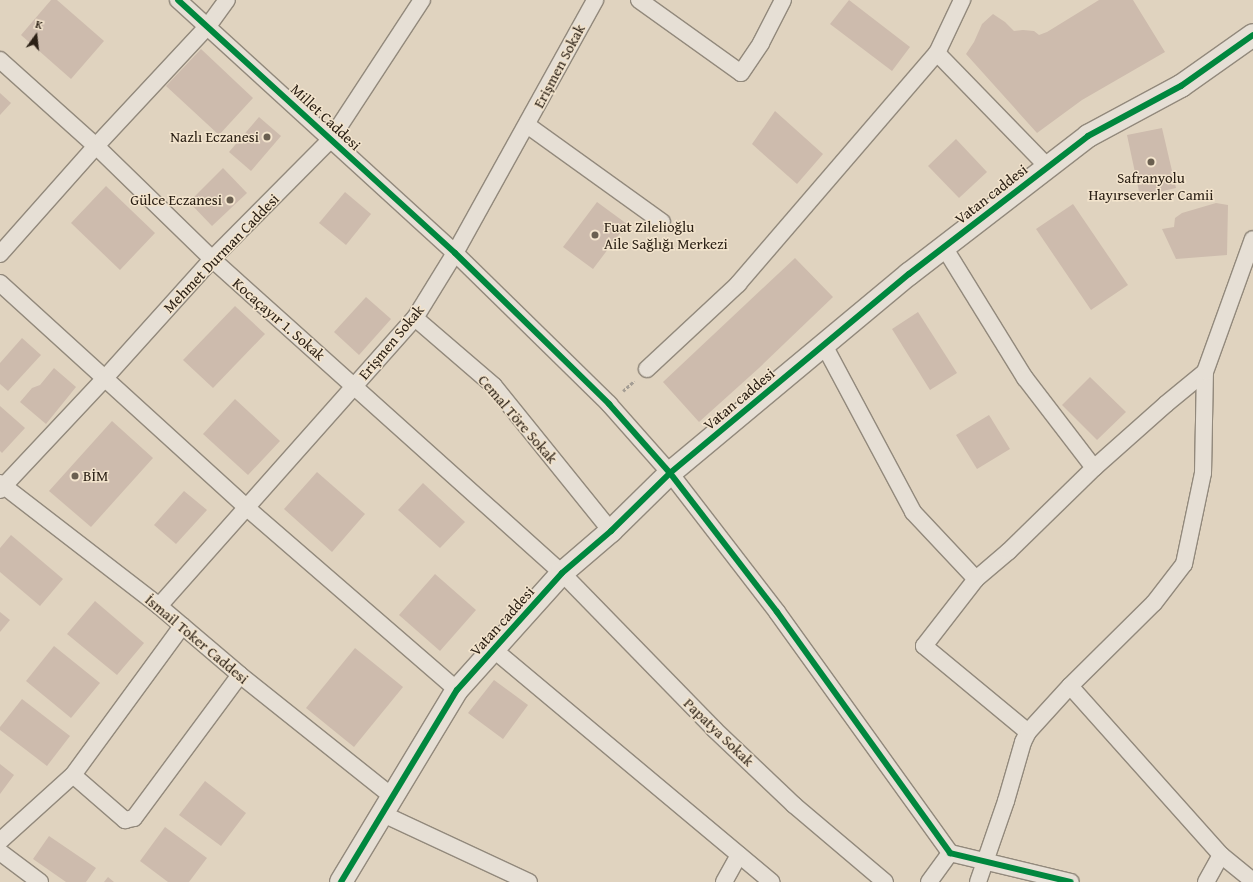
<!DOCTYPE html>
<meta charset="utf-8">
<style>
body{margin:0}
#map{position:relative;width:1253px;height:882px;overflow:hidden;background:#e0d3bf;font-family:"Gentium Book Plus",serif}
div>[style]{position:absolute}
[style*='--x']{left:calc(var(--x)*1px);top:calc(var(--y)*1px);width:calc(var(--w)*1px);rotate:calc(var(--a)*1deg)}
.building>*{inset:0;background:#cdbbad}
.path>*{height:2.5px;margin-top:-1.25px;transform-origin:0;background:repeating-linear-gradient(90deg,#a49d94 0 3px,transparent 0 5px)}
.roads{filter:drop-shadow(1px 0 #92897c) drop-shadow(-1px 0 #92897c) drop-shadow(0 1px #92897c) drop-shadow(0 -1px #92897c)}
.street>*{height:16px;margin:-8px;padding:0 8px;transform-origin:8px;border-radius:8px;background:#e6dfd5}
.secondary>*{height:22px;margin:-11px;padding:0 11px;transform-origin:11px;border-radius:11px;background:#e6dfd5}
.cycleway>*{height:6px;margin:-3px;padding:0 3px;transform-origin:3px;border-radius:3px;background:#00873e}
.dots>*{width:11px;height:11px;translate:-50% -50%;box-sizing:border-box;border:2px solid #f3e4cd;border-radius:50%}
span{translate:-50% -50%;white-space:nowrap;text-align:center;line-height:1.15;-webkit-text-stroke:3px #f3e4cd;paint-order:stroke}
.street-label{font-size:15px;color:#2b2015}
.poi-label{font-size:15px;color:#2b2015}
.right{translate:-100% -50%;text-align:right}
.left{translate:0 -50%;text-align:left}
.north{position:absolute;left:16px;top:16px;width:40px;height:40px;-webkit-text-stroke:3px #f3e4cd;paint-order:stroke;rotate:15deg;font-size:11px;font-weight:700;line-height:16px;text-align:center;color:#2b2015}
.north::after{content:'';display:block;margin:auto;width:14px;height:18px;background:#2b2015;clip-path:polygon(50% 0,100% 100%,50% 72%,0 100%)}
</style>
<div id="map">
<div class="building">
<div style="clip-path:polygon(51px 0,57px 0,104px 41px,71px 79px,21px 35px)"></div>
<div style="clip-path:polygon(849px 0,910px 47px,892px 71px,830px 24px)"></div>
<div style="clip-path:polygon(1099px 0,1133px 0,1165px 52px,1082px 100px,1037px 133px,966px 54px,974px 42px,982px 24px,993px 14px,1005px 22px,1014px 31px,1023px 30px,1034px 31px,1039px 35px,1047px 32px)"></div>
<div style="clip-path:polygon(201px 49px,253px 98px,219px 135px,166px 86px)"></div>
<div style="clip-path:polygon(0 93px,11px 103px,0 115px)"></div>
<div style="clip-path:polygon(775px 111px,823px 154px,797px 184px,752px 144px)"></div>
<div style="clip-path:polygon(259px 117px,281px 136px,251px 171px,229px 152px)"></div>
<div style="clip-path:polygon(1162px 128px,1176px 188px,1140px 196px,1127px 135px)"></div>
<div style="clip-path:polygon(956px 139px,987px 172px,959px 198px,928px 166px)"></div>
<div style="clip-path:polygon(223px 168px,247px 193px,212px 226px,189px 202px)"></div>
<div style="clip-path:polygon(106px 186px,155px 233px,120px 270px,71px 223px)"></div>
<div style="clip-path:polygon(345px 192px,371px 214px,346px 245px,319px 223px)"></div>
<div style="clip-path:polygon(597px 202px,627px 224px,593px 269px,563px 247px)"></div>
<div style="clip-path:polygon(1216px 203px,1228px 205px,1227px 255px,1176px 259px,1162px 229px,1174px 227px,1175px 218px,1182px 213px)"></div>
<div style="clip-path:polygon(1073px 204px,1128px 285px,1091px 310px,1036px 229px)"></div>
<div style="clip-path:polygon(795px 258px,833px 297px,759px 368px,699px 422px,663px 382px)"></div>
<div style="clip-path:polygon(366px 297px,391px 319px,359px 355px,334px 332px)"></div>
<div style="clip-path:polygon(235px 306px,265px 334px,213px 388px,183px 360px)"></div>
<div style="clip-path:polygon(918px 312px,957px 373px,930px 390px,892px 329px)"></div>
<div style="clip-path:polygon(22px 338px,41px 355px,8px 391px,0 384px,0 363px)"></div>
<div style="clip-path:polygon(54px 368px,76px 387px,46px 424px,20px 402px,32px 388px,40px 385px)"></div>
<div style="clip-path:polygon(1090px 377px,1126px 412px,1097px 440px,1062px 405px)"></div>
<div style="clip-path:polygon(235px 399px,280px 441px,248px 475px,203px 434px)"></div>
<div style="clip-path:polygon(0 406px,25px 428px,2px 453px,0 451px)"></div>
<div style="clip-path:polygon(989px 415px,1010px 449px,977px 469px,956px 435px)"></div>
<div style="clip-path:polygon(112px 421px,153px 458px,91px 527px,49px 491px)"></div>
<div style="clip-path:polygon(317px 472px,365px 514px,332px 552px,284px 509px)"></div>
<div style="clip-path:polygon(423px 483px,465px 522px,440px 548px,398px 510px)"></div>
<div style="clip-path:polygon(184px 491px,207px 510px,176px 544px,154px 525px)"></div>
<div style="clip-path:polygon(11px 535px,63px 579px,40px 606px,0 572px,0 548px)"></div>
<div style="clip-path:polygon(435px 574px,476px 610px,440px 651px,399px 615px)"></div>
<div style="clip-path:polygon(95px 601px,144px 643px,117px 675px,67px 634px)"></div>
<div style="clip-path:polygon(0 612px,10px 620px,0 632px)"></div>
<div style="clip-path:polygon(54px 646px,100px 683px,71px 718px,26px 681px)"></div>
<div style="clip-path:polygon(355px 648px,403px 687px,354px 747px,306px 708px)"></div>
<div style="clip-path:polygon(494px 680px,528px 705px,503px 739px,468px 713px)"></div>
<div style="clip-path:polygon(22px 699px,70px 736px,47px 766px,0 730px,0 727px)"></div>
<div style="clip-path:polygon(0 764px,14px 775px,0 794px)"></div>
<div style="clip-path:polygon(205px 781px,246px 813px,221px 846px,179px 815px)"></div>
<div style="clip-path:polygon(165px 827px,207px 858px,189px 882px,168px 882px,140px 861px)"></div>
<div style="clip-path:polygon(49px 836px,96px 868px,86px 882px,66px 882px,33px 859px)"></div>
<div style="clip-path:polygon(108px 877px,114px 882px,104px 882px)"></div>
</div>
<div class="path">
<div style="--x:623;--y:391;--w:15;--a:-42"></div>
</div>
<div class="roads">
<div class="street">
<div style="--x:178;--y:0;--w:375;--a:42.4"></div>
<div style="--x:455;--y:253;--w:216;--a:44.4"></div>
<div style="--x:609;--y:404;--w:92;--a:48.5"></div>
<div style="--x:670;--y:473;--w:175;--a:52.4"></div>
<div style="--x:777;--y:612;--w:297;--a:54.3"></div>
<div style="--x:950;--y:853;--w:124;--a:13.5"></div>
<div style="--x:639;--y:0;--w:125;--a:35.6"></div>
<div style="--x:741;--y:73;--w:36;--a:-56"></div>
<div style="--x:761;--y:43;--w:48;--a:-62.9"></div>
<div style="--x:937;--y:53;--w:159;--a:45.8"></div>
<div style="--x:0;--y:60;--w:129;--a:41.9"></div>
<div style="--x:96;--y:146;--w:162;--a:44.2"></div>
<div style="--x:212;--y:259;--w:470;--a:41.9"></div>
<div style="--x:562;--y:573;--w:218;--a:45.7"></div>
<div style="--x:714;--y:729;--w:110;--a:43.5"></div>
<div style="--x:794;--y:805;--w:119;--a:40.2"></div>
<div style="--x:527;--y:125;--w:166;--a:35.7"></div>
<div style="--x:944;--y:247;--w:154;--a:58.3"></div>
<div style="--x:1025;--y:378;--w:113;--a:52.5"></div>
<div style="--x:0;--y:254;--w:144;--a:-48.4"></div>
<div style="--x:96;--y:146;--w:164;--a:-47"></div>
<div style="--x:208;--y:26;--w:32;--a:-54"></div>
<div style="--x:0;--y:283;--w:334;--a:42.3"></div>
<div style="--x:247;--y:508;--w:278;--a:40.9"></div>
<div style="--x:415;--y:318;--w:104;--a:40.7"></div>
<div style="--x:494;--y:386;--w:186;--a:51.1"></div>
<div style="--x:824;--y:345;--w:189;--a:61.9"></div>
<div style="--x:913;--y:512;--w:92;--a:46.8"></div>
<div style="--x:647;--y:369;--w:125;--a:-43"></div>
<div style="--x:738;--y:284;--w:305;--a:-49.3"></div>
<div style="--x:937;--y:53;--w:59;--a:-64.7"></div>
<div style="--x:0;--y:483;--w:201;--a:37.7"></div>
<div style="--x:159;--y:606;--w:106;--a:40.4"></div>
<div style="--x:240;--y:675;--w:196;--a:38.6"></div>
<div style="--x:0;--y:490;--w:154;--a:-46.8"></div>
<div style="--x:105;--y:378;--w:160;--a:-48"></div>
<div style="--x:212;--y:259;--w:169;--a:-45.2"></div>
<div style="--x:331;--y:139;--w:166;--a:-56.8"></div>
<div style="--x:159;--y:606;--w:385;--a:-48.4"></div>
<div style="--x:415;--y:318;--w:76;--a:-58.4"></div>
<div style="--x:455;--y:253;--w:289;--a:-61"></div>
<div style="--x:493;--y:649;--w:363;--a:39.9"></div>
<div style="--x:1070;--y:686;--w:227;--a:48.2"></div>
<div style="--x:1221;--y:855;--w:41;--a:39.1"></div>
<div style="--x:1028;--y:732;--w:135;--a:-140.4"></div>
<div style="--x:924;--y:646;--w:85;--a:-52.2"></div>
<div style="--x:976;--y:579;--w:43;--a:-40.3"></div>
<div style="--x:1009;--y:551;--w:119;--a:-44.3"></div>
<div style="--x:1094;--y:468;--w:96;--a:-41.6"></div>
<div style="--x:1166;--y:404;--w:50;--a:-39.4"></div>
<div style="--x:73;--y:775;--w:69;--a:40.9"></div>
<div style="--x:125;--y:820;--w:9;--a:-13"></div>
<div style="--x:134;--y:818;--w:178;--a:-53.5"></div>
<div style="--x:383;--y:814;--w:161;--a:25"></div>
<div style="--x:0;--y:841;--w:98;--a:-42.1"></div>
<div style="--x:73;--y:775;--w:185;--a:-53.8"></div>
<div style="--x:0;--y:852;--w:50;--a:36.9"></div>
<div style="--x:724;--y:882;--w:31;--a:-61"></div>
<div style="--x:929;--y:882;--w:36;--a:-54"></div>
<div style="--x:978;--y:882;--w:86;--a:-70.9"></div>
<div style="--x:1006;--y:801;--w:61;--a:-73.9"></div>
<div style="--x:1023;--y:742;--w:11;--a:-63"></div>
<div style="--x:1028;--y:732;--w:62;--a:-47.6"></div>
<div style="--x:1070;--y:686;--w:118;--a:-44.7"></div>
<div style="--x:1154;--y:603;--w:49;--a:-52.4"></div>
<div style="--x:1184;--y:564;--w:93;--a:-78.2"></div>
<div style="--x:1203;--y:473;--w:101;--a:-88.9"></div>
<div style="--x:1205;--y:372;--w:141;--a:-70.2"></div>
<div style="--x:1206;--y:882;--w:31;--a:-61"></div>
</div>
<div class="secondary">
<div style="--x:341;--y:882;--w:224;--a:-58.9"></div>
<div style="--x:457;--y:690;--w:157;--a:-48.1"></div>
<div style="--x:562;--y:573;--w:65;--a:-40.6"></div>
<div style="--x:611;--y:531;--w:83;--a:-44.5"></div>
<div style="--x:670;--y:473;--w:311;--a:-39.8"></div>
<div style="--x:909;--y:274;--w:226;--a:-37.6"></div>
<div style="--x:1088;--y:136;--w:106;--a:-28.3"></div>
<div style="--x:1181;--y:86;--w:88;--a:-35.3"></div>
</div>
</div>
<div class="cycleway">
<div style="--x:178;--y:0;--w:375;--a:42.4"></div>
<div style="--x:455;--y:253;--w:216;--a:44.4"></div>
<div style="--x:609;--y:404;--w:92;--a:48.5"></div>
<div style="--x:670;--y:473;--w:175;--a:52.4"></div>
<div style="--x:777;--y:612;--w:297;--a:54.3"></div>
<div style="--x:950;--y:853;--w:124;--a:13.5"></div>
<div style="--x:341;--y:882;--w:224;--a:-58.9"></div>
<div style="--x:457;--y:690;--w:157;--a:-48.1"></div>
<div style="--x:562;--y:573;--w:65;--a:-40.6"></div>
<div style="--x:611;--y:531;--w:83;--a:-44.5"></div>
<div style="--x:670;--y:473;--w:311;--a:-39.8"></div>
<div style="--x:909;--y:274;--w:226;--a:-37.6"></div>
<div style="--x:1088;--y:136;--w:106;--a:-28.3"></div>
<div style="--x:1181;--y:86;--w:88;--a:-35.3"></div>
</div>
<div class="dots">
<div style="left:267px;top:137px;background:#6a5f50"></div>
<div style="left:1151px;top:162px;background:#6a5f50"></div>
<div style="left:230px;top:200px;background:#6a5f50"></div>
<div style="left:595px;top:235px;background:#6a5f50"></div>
<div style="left:75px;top:476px;background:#6a5f50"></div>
</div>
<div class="street-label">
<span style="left:559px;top:66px;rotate:-62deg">Erişmen Sokak</span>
<span style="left:326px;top:117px;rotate:43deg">Millet Caddesi</span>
<span style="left:991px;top:194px;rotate:-38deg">Vatan caddesi</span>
<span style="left:221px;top:253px;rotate:-46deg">Mehmet Durman Caddesi</span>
<span style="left:279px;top:319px;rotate:41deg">Kocaçayır 1. Sokak</span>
<span style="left:391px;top:342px;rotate:-50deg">Erişmen Sokak</span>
<span style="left:739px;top:399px;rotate:-40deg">Vatan caddesi</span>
<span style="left:518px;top:419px;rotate:49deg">Cemal Töre Sokak</span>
<span style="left:502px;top:621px;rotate:-48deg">Vatan caddesi</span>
<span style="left:197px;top:639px;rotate:40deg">İsmail Toker Caddesi</span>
<span style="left:719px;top:732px;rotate:44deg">Papatya Sokak</span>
</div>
<div class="poi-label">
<span class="right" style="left:259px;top:137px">Nazlı Eczanesi</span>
<span style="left:1151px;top:186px">Safranyolu<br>Hayırseverler Camii</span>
<span class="right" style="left:222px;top:200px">Gülce Eczanesi</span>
<span class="left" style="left:604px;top:235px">Fuat Zilelioğlu<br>Aile Sağlığı Merkezi</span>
<span class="left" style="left:83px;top:476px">BİM</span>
</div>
<div class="north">K</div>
</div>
